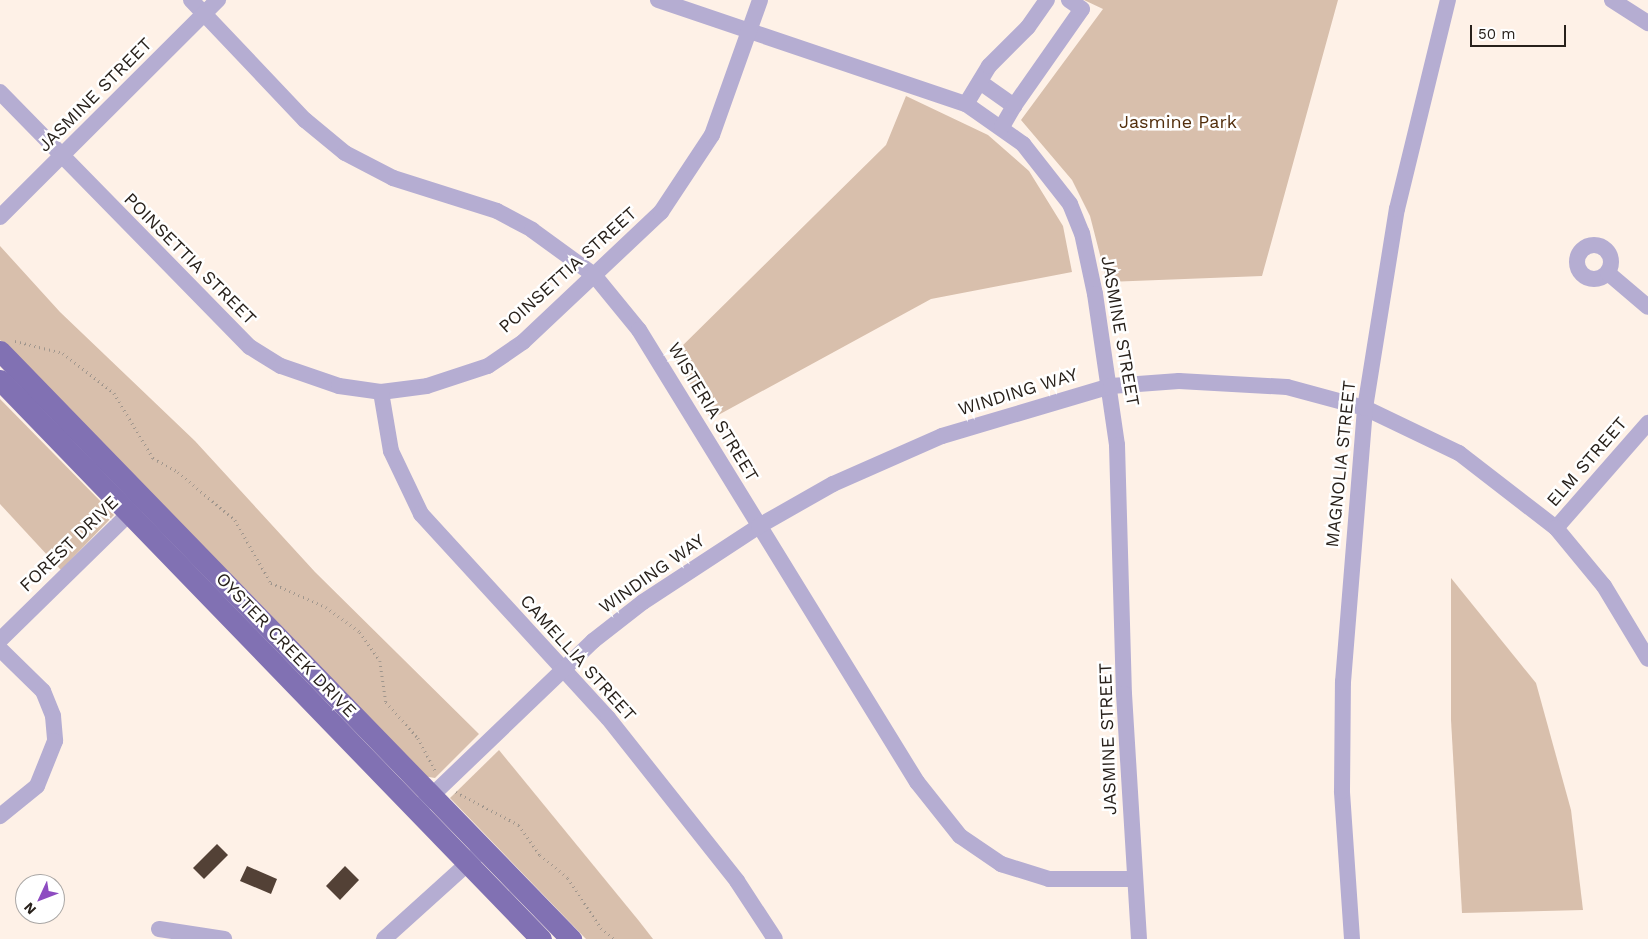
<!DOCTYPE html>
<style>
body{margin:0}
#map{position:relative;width:1648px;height:939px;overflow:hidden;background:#fef1e7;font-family:"Work Sans",sans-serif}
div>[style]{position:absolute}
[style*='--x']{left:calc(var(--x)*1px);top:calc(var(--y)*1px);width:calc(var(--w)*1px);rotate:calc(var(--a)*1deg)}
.green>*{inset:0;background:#d8bfac}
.building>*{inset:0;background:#534136}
.path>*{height:2.5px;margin-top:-1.25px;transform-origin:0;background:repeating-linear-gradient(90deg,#a0968d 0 1px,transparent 0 5px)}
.minor>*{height:16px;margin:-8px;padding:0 8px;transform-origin:8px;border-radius:8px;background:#b5add2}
.minor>.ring{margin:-8px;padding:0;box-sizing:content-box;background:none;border:16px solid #b5add2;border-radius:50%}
.major>*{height:21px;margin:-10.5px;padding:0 10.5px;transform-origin:10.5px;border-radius:10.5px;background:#8171b3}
span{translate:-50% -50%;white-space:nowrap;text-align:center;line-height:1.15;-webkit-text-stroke:5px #fff;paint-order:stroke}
.street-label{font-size:18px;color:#28211b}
.park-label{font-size:18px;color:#522e0c}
.north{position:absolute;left:15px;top:874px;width:50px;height:50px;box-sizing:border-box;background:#fff;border:1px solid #a9a6a4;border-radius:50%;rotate:227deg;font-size:14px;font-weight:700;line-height:20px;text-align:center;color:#28211b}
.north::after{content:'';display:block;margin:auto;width:18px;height:22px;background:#8e4cc1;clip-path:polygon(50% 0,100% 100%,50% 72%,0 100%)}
.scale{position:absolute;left:1470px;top:25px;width:96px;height:22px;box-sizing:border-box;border:2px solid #28211b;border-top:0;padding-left:6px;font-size:15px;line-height:18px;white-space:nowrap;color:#28211b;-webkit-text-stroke:4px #fff;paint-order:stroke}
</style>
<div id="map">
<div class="green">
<div style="clip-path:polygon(1084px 0,1338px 0,1262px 276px,1107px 282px,1090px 216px,1072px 180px,1021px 120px,1103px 9px)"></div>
<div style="clip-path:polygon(906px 96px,988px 135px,1029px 171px,1063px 226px,1072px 272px,931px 299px,711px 419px,673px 355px,886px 145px)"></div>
<div style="clip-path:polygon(0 246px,60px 312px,195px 441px,315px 572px,479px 734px,435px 778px,423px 776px,0 340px)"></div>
<div style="clip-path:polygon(0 399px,114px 515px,61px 570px,0 504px)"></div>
<div style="clip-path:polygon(1451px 578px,1536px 683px,1571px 810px,1583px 910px,1462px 913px,1451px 720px)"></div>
<div style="clip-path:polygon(499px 750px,639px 921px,653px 939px,586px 939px,450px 798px)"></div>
</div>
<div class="building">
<div style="clip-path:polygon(217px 844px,228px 855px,204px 879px,193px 868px)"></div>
<div style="clip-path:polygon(247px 866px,277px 879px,271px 894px,240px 881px)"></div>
<div style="clip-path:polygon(345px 866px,359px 880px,340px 900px,326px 886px)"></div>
</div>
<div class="path">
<div style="--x:15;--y:341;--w:49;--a:14"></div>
<div style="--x:63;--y:353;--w:65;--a:38.1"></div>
<div style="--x:114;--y:393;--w:76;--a:59"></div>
<div style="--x:153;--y:458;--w:29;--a:29"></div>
<div style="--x:178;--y:472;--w:75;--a:40.1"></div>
<div style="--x:235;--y:520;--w:73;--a:60.3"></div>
<div style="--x:271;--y:583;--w:60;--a:23.6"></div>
<div style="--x:326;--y:607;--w:42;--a:36.3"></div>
<div style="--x:360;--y:632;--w:35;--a:55"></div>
<div style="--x:380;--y:661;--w:41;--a:81.7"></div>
<div style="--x:386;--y:702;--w:48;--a:48.4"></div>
<div style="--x:418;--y:738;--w:38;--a:62"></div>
<div style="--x:456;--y:792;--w:71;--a:27.6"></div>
<div style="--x:519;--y:825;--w:37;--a:55"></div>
<div style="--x:540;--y:855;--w:36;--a:39"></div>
<div style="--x:568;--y:878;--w:60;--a:56.6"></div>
<div style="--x:601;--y:928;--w:17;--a:40"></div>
</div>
<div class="minor">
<div style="--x:191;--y:0;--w:166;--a:46.5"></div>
<div style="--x:305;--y:120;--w:52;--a:39.5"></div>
<div style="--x:345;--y:153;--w:54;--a:27.5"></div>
<div style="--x:393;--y:178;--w:109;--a:17.6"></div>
<div style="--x:497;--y:211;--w:40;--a:28"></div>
<div style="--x:532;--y:230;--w:77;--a:36"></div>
<div style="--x:594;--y:275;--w:71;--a:50.7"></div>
<div style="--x:639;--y:330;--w:531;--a:58.41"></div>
<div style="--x:917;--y:782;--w:69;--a:51.5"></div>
<div style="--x:960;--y:836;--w:50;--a:34.3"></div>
<div style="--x:1001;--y:864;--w:50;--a:17.4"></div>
<div style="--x:1049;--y:879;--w:86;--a:0"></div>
<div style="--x:658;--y:0;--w:325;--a:18.7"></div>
<div style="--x:966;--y:104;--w:70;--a:35.1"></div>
<div style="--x:1023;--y:144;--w:76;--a:51.9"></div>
<div style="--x:1070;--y:204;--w:31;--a:68"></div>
<div style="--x:1082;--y:233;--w:62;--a:78"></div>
<div style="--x:1095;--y:294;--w:153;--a:81.7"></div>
<div style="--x:1117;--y:445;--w:249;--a:88.4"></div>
<div style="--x:1124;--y:694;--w:245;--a:86.5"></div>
<div style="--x:1612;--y:0;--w:43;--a:32.6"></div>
<div style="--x:980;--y:82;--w:42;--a:35.2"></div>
<div style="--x:1014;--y:106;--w:24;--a:120"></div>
<div style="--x:0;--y:92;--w:357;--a:45.6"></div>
<div style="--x:250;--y:347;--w:36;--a:32"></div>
<div style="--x:281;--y:366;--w:61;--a:19"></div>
<div style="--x:339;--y:386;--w:42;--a:8.1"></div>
<div style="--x:381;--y:392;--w:46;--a:-7.4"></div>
<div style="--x:427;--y:386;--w:64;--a:-18.2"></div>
<div style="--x:488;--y:366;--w:42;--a:-34.4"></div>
<div style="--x:523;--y:342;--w:190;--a:-43.3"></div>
<div style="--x:661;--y:212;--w:92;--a:-56.5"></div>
<div style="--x:712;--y:135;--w:143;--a:-70.4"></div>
<div style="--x:966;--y:104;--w:44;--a:-58.8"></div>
<div style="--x:989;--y:66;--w:55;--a:-45"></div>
<div style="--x:1028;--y:27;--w:33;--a:-55"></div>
<div style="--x:1014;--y:106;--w:118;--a:-55"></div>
<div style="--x:1082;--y:9;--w:16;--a:-145"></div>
<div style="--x:0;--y:217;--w:308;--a:-44.9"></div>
<div class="ring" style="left:1577px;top:245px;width:18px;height:18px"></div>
<div style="--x:1608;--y:273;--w:52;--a:40.4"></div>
<div style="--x:381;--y:392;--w:60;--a:80.4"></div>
<div style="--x:391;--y:451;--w:70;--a:64.5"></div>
<div style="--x:421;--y:514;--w:277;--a:47.5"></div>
<div style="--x:608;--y:718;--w:208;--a:51.6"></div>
<div style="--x:737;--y:881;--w:69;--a:56.8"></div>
<div style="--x:1556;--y:528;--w:140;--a:-48.8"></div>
<div style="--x:0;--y:640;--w:192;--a:-44.4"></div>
<div style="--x:0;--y:649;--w:60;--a:44.3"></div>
<div style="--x:43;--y:691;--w:27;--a:68"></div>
<div style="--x:53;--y:716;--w:25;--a:85"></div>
<div style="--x:55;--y:741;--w:48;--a:111.8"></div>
<div style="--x:37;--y:786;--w:48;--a:141"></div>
<div style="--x:423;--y:804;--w:236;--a:-43.8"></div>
<div style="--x:593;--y:641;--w:63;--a:-38"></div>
<div style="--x:643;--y:602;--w:139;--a:-33.2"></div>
<div style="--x:759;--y:526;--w:85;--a:-29.6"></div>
<div style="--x:833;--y:484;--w:119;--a:-23.8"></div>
<div style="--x:942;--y:436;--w:176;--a:-16.5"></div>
<div style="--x:1111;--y:386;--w:68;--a:-4.2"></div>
<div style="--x:1179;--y:381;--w:108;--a:3.2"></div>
<div style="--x:1287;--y:387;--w:81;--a:15.1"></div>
<div style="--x:1365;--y:408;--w:104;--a:25.6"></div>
<div style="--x:1459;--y:453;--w:123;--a:37.7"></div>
<div style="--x:1556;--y:528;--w:75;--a:50.4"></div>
<div style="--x:1604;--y:586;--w:85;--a:58.9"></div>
<div style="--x:159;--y:929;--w:66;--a:8.7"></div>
<div style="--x:384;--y:939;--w:125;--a:-42.1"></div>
<div style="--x:1352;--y:939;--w:148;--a:-93.9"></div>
<div style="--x:1342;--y:791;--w:109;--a:-89.5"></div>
<div style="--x:1343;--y:682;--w:275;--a:-85.4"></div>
<div style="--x:1365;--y:408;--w:202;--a:-80.9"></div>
<div style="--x:1397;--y:209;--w:215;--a:-76.3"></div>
</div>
<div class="major">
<div style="--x:0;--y:351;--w:820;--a:45.84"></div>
<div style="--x:0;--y:380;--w:778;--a:45.94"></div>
</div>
<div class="street-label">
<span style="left:95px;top:95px;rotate:-45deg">JASMINE STREET</span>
<span style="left:190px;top:259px;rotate:45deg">POINSETTIA STREET</span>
<span style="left:568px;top:270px;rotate:-42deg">POINSETTIA STREET</span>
<span style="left:1120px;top:331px;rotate:80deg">JASMINE STREET</span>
<span style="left:1018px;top:392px;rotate:-17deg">WINDING WAY</span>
<span style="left:713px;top:412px;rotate:59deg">WISTERIA STREET</span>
<span style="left:1587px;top:462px;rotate:-49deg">ELM STREET</span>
<span style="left:1341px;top:464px;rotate:-84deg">MAGNOLIA STREET</span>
<span style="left:69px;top:544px;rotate:-44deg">FOREST DRIVE</span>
<span style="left:652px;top:574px;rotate:-35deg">WINDING WAY</span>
<span style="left:286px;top:645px;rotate:46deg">OYSTER CREEK DRIVE</span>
<span style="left:578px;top:658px;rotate:48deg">CAMELLIA STREET</span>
<span style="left:1108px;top:739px;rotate:-92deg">JASMINE STREET</span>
</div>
<div class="park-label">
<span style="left:1178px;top:122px">Jasmine Park</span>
</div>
<div class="north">N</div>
<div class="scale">50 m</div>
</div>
